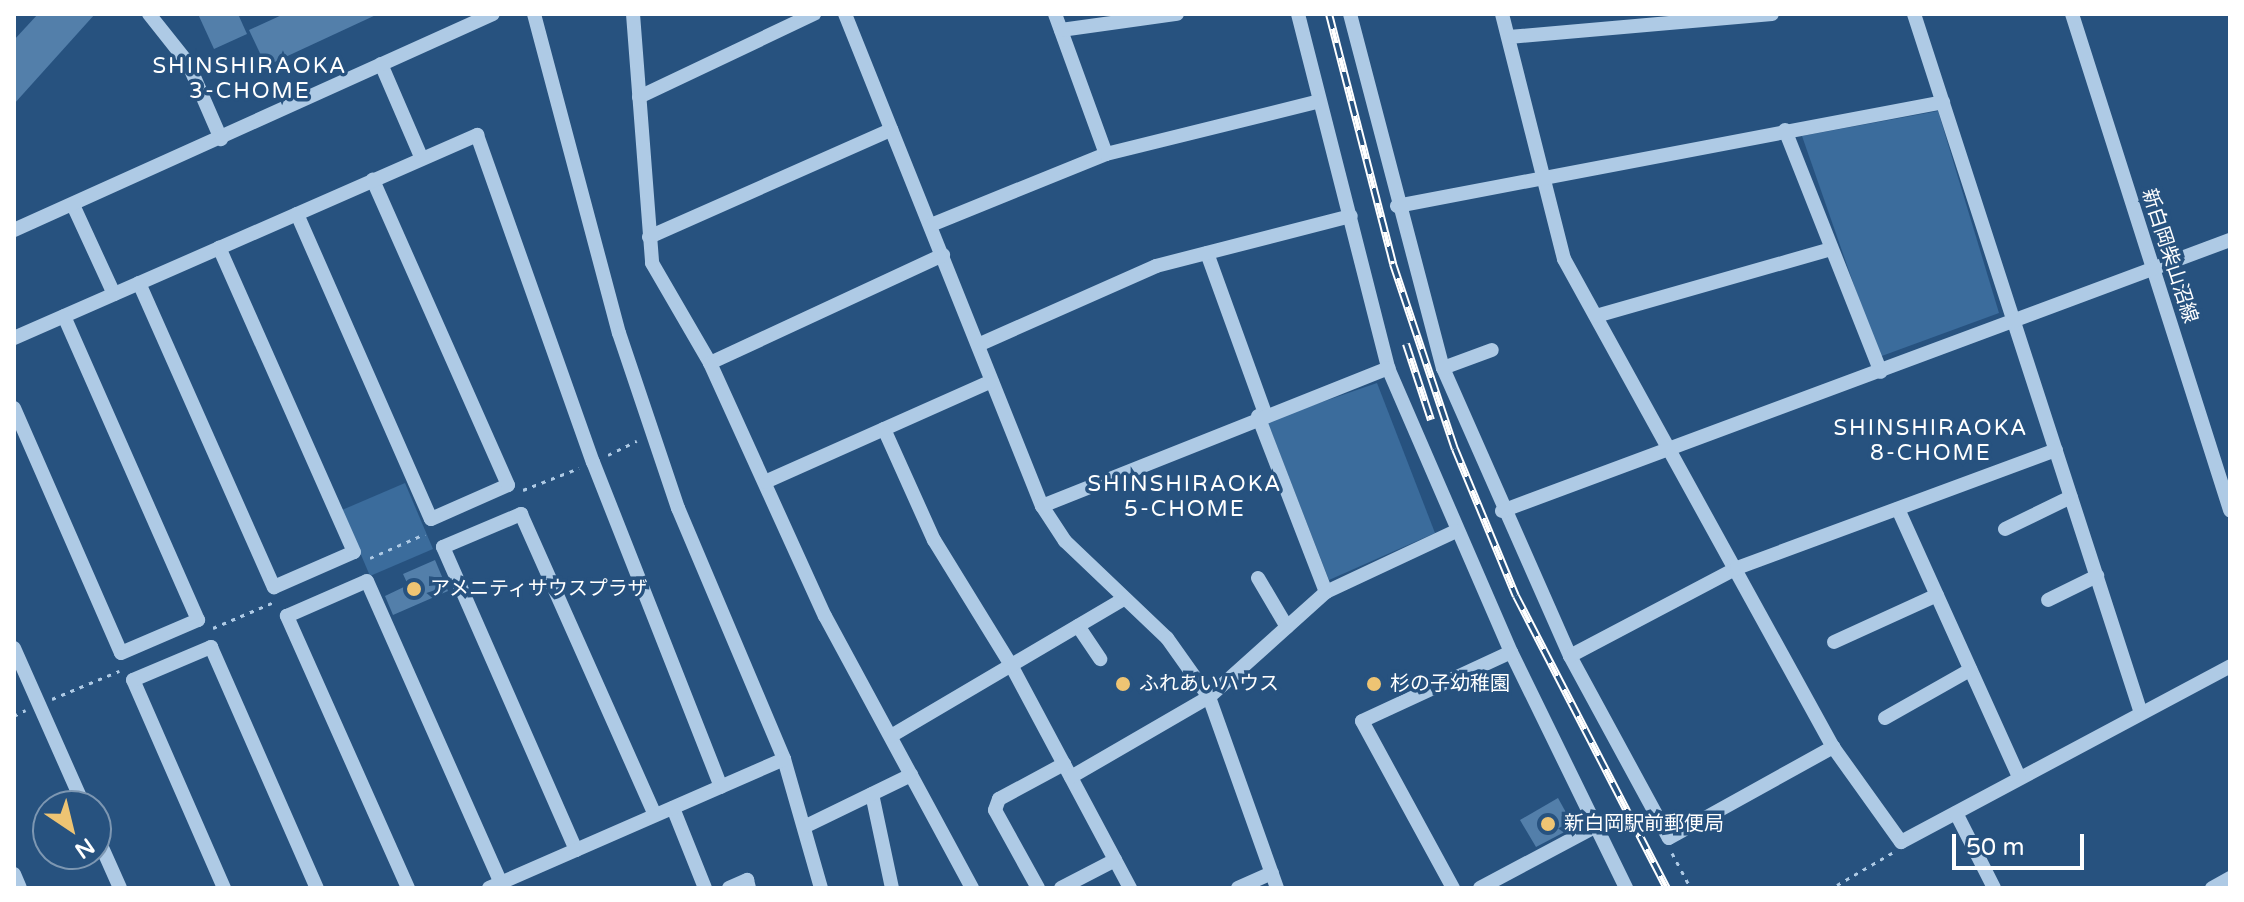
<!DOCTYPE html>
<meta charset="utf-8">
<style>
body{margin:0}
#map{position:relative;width:2244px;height:902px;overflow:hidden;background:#27527f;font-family:"Varela Round","Noto Sans JP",sans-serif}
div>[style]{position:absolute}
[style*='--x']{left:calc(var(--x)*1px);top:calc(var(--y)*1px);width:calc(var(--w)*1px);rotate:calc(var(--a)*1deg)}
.green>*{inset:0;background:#3b6c9c}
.building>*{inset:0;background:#537faa}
.path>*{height:3px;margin-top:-1.5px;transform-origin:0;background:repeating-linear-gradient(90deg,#aecae5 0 4px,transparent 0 10px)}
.minor>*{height:14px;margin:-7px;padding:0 7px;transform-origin:7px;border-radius:7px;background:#aecae5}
.rail>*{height:8px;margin-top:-4px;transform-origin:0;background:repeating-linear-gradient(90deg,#27527f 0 15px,#fff 0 30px);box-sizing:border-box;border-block:2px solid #fff}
.dots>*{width:22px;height:22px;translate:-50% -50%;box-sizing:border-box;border:4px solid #27527f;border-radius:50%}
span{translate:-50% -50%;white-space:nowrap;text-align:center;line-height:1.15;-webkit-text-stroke:7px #27527f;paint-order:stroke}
.street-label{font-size:20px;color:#fff}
.poi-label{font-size:20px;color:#fff}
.left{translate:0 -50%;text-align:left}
.neighbourhood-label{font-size:22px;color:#fff;letter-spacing:2px}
.frame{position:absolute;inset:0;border:16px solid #fff;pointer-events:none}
.north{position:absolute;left:32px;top:790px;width:80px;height:80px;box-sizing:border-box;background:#27527f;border:2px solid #7d97b2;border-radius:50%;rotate:145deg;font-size:22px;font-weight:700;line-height:32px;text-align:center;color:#fff}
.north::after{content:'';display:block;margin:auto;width:28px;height:36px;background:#eec473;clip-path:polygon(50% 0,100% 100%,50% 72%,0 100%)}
.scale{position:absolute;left:1952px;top:834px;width:132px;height:36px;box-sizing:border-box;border:4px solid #fff;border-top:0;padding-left:10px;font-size:24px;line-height:28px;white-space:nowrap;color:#fff;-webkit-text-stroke:6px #27527f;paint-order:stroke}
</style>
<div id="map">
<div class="green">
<div style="clip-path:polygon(1938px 111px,1999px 313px,1879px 357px,1802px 136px)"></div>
<div style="clip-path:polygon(1377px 383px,1435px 533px,1329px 580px,1267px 421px)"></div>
<div style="clip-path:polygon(405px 483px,433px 549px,370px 576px,342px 510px)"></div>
</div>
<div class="building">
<div style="clip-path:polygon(38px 14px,95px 14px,14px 104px,14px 40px)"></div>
<div style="clip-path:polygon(198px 14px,238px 14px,247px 34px,214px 49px)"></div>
<div style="clip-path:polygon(284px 14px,378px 14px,266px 66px,249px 30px)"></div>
<div style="clip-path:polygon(435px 560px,448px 591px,393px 615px,385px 596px,408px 585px,403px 574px)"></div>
<div style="clip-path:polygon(1558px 798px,1574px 827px,1536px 847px,1520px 820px)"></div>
</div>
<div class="path">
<div style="--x:608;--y:455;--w:32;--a:-26"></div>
<div style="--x:523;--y:490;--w:60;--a:-21.4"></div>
<div style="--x:370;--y:558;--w:60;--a:-23.6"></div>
<div style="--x:213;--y:628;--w:64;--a:-23"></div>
<div style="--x:52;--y:699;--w:73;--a:-22.7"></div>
<div style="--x:14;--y:716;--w:13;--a:-27"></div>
<div style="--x:1672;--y:853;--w:40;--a:62"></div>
<div style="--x:1837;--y:885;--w:64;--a:-30.2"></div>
<div style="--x:1832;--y:888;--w:6;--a:0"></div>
</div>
<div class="minor">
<div style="--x:149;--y:14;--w:63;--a:51.5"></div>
<div style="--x:188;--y:63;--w:83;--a:66.5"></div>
<div style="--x:534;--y:14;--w:330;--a:75.1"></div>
<div style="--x:619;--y:333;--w:185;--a:71.4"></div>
<div style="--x:678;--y:508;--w:272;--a:67.1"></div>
<div style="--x:784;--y:759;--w:134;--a:74"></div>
<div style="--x:633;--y:14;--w:250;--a:85.6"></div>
<div style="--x:652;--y:263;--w:116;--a:59.9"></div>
<div style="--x:710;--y:363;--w:278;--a:65.6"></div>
<div style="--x:825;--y:616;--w:309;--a:61.6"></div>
<div style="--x:845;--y:14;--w:530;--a:68.18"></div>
<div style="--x:1042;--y:506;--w:42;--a:56.7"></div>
<div style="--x:1065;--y:541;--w:141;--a:43.6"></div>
<div style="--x:1167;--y:638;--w:72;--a:54.6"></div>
<div style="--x:1209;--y:697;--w:203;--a:70.4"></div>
<div style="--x:1055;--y:14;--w:149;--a:70"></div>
<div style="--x:1298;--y:14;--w:365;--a:75.7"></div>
<div style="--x:1388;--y:368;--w:309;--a:66.6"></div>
<div style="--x:1511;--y:652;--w:263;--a:64"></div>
<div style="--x:1350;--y:14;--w:366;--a:75.3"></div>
<div style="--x:1443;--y:368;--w:315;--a:66.2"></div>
<div style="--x:1570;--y:656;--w:207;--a:61.5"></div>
<div style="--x:1669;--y:838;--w:188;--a:-29"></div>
<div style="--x:1502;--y:14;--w:253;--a:75.8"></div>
<div style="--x:1564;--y:259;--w:557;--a:61.14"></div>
<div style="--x:1833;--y:747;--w:117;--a:54.4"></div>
<div style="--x:1901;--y:842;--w:373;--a:-28.1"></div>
<div style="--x:1914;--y:14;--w:735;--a:72.01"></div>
<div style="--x:2072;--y:14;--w:521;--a:72.33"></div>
<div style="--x:1061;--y:30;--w:117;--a:-7.9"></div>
<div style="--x:1509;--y:37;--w:264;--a:-5"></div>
<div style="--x:381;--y:64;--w:103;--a:66.7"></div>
<div style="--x:639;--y:97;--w:194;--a:-25.4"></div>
<div style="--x:1785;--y:130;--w:260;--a:68.4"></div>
<div style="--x:73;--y:205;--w:98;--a:65.3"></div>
<div style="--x:1397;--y:206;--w:556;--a:-10.78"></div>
<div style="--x:297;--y:214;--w:333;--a:66.3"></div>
<div style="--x:431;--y:519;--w:84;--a:-23.8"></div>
<div style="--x:508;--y:485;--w:334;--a:-113.9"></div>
<div style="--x:931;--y:225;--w:189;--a:-22.1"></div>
<div style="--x:1106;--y:154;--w:220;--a:-13.9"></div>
<div style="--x:14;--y:230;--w:525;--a:-24.27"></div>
<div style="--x:649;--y:237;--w:265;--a:-23.9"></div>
<div style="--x:1207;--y:253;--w:170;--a:70.1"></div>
<div style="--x:139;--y:283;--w:333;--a:66.1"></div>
<div style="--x:274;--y:587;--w:87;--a:-23.6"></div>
<div style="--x:354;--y:552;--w:333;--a:-113.9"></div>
<div style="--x:1596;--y:316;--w:240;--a:-15.9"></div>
<div style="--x:14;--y:338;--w:506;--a:-23.67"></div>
<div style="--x:477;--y:135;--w:347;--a:70.5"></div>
<div style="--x:593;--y:462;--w:349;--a:68.5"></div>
<div style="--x:978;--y:345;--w:195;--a:-23.9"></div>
<div style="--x:1156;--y:266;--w:201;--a:-14.4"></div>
<div style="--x:710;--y:363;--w:257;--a:-24.9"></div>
<div style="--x:1443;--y:368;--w:52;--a:-20.2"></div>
<div style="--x:14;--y:408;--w:267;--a:66.4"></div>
<div style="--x:121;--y:653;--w:84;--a:-23.2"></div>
<div style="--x:198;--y:620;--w:332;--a:-113.8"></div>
<div style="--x:1258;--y:416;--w:189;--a:68.9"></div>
<div style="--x:884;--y:429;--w:122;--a:65.8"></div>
<div style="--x:934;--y:540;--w:147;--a:58.4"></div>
<div style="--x:1011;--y:665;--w:253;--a:61.9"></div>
<div style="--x:765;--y:482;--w:248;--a:-24"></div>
<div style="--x:1042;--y:506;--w:373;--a:-21.7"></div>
<div style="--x:1898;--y:509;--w:294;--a:65.7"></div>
<div style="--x:1502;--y:511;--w:777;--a:-20.42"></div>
<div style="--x:2005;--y:529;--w:73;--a:-25.9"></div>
<div style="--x:1258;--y:578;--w:57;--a:59.4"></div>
<div style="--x:2048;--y:600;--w:55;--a:-26.1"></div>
<div style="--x:1078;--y:626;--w:40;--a:56"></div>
<div style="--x:1834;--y:642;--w:113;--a:-24.5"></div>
<div style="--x:14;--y:648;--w:173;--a:66.1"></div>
<div style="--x:1570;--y:656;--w:189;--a:-27.8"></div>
<div style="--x:1737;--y:568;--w:340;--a:-20.3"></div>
<div style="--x:1885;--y:718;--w:98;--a:-29.5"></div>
<div style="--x:891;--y:736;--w:270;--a:-30.5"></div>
<div style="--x:1071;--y:777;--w:160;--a:-30.1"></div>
<div style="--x:1209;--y:697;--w:157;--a:-41.9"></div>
<div style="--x:1326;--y:592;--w:144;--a:-25.1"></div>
<div style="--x:872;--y:794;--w:96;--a:78"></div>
<div style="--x:673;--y:808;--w:86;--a:68.2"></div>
<div style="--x:1956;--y:813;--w:84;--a:63.1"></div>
<div style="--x:806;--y:826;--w:117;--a:-25.9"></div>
<div style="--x:96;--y:834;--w:59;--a:66"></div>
<div style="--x:576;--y:850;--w:331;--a:-113.7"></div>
<div style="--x:443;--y:547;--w:85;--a:-22.9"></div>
<div style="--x:521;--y:514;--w:329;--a:66"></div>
<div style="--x:14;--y:874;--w:15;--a:67"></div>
<div style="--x:224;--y:888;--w:227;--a:-113.6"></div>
<div style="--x:133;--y:680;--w:85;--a:-22.9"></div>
<div style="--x:211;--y:647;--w:263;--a:66.3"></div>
<div style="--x:408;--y:888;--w:298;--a:-114"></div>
<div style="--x:287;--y:616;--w:87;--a:-23.6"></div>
<div style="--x:367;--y:581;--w:330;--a:66.1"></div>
<div style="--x:489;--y:888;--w:322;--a:-23.6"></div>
<div style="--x:729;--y:888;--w:20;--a:-24"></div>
<div style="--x:747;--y:880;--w:8;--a:76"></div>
<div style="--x:1038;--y:888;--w:89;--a:-118.9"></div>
<div style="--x:995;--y:810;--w:12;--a:-70"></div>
<div style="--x:999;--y:799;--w:74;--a:-28.3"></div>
<div style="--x:1061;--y:888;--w:61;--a:-27.4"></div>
<div style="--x:1238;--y:888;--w:37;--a:-24"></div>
<div style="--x:1453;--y:888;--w:190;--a:-118.6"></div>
<div style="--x:1362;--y:721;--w:164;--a:-24.8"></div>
<div style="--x:1480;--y:888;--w:128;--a:-28"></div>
<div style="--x:2212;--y:888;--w:21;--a:-29"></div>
</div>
<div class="rail">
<div style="--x:1329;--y:14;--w:258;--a:75.6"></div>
<div style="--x:1393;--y:264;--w:195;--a:71.5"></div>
<div style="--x:1455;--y:449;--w:159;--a:67.5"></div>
<div style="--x:1516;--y:596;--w:329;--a:62.7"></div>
<div style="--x:1406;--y:344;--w:80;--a:71.8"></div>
</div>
<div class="dots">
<div style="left:414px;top:589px;background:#eec473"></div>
<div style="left:1123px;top:684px;background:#eec473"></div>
<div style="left:1374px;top:684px;background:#eec473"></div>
<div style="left:1548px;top:824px;background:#eec473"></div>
</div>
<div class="street-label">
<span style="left:2169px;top:256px;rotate:72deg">新白岡柴山沼線</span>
</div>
<div class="poi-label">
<span class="left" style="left:430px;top:589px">アメニティサウスプラザ</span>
<span class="left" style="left:1139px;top:684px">ふれあいハウス</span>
<span class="left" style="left:1390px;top:684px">杉の子幼稚園</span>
<span class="left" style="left:1564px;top:824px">新白岡駅前郵便局</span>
</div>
<div class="neighbourhood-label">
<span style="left:250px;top:79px">SHINSHIRAOKA<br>3-CHOME</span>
<span style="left:1931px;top:441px">SHINSHIRAOKA<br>8-CHOME</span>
<span style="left:1185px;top:497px">SHINSHIRAOKA<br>5-CHOME</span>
</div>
<div class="frame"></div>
<div class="north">N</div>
<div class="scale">50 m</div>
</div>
